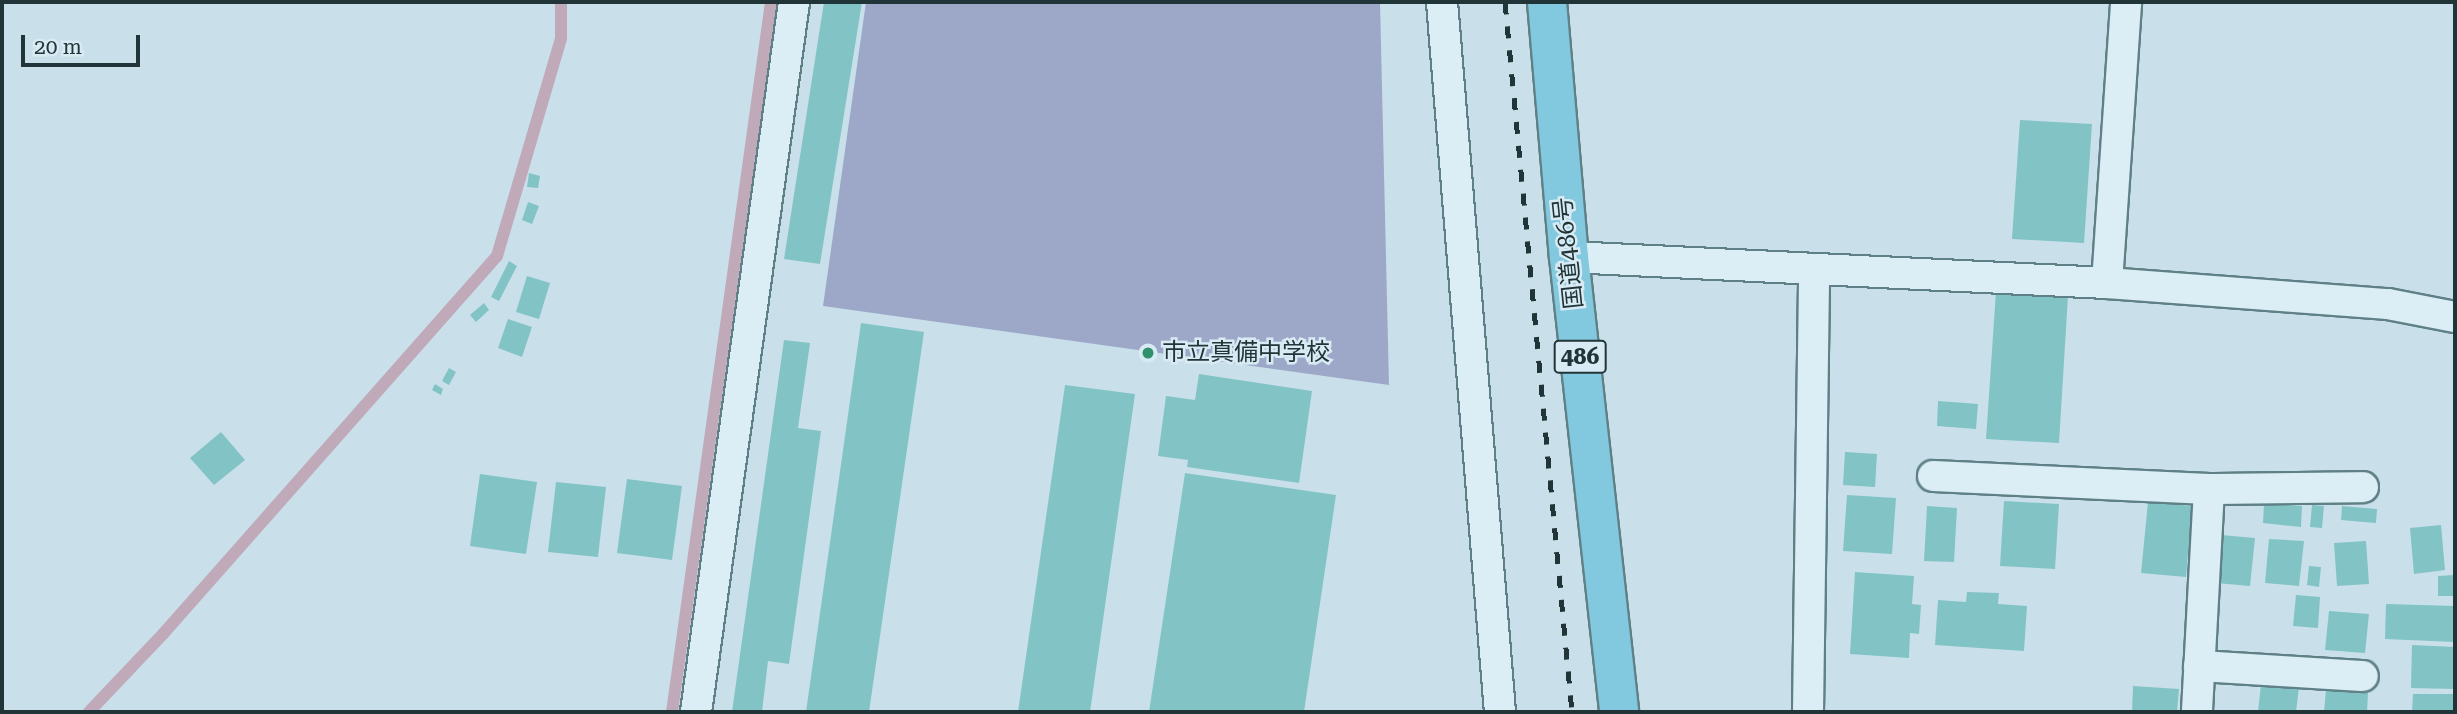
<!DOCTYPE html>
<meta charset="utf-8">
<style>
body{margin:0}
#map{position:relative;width:2457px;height:714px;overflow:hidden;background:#c9e0eb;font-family:"Roboto Serif","Noto Sans JP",serif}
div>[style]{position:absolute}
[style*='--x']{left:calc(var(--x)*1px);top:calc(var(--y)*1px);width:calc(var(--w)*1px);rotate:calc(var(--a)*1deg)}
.green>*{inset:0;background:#9da8c9}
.stream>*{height:12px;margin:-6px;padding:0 6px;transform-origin:6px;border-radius:6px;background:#c0a9b8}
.building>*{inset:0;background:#82c3c6}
.roads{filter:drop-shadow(2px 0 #5f8086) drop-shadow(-2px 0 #5f8086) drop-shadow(0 2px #5f8086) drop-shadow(0 -2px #5f8086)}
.minor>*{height:30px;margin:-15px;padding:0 15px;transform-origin:15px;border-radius:15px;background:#dbeef6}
.trunk>*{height:38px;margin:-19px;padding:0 19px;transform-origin:19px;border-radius:19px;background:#82c8df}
.rail>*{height:5px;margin-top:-2.5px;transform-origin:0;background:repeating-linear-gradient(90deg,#213538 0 12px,transparent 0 24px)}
.dots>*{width:19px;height:19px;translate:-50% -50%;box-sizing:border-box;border:4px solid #d8eaf3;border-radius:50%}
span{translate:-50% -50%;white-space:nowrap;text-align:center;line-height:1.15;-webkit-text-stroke:5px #d8eaf3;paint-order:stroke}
.shield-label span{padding:2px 5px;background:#d8eaf3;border:2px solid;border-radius:5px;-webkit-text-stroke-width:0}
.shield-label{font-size:23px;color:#213538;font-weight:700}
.street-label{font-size:24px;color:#213538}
.poi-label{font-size:24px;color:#213538}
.left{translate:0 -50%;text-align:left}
.frame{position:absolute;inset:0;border:4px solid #213538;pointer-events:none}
.scale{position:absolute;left:21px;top:35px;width:119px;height:32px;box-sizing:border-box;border:4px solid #213538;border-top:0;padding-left:9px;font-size:21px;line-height:24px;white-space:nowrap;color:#213538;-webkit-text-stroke:5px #d8eaf3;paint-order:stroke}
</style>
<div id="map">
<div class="green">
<div style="clip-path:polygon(866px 2px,1380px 2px,1389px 385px,823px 306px)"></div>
</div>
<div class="stream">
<div style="--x:89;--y:712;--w:108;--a:-46.5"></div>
<div style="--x:163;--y:634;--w:504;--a:-48.54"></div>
<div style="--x:497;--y:256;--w:227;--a:-73.6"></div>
<div style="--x:561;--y:38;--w:36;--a:-90"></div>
<div style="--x:672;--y:712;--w:717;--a:-82.06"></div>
</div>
<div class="building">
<div style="clip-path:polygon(824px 2px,862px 2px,820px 264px,784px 259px)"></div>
<div style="clip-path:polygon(2020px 120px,2092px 124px,2084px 243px,2012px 239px)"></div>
<div style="clip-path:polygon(529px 173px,540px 176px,538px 188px,527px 187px)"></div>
<div style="clip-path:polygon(528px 202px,539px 206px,532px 224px,522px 220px)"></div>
<div style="clip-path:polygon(509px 261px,517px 266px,499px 301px,491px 297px)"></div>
<div style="clip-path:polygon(527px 276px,550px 283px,539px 319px,516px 312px)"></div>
<div style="clip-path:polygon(1996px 291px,2068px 296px,2059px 443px,1986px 439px)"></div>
<div style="clip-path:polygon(484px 303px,489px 310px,476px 322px,470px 315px)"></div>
<div style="clip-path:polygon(508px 319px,532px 327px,522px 357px,498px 348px)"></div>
<div style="clip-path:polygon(861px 323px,924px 332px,869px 712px,806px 712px)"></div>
<div style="clip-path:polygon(784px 340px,810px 343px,798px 428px,821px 431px,789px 664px,768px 661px,762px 712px,732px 712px)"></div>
<div style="clip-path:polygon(449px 368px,456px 372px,449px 385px,442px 381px)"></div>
<div style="clip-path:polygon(1199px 374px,1312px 391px,1299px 483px,1187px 467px,1188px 460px,1158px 456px,1166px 396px,1195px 400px)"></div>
<div style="clip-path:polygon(435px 384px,443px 389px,441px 395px,432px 390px)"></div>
<div style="clip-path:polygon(1065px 385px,1135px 394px,1090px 712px,1018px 712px)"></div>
<div style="clip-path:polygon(1938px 401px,1978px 404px,1976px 429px,1937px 426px)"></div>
<div style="clip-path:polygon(221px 432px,245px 460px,214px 485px,190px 458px)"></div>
<div style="clip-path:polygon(1845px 452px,1877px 454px,1875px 487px,1843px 485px)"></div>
<div style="clip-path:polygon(1185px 473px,1336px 495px,1304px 712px,1149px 712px)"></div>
<div style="clip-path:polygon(480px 474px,537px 482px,526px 554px,470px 546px)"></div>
<div style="clip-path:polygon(627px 479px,682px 486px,672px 560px,617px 553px)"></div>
<div style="clip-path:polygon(556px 482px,606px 487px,598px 557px,548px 552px)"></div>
<div style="clip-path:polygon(1847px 495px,1896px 498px,1892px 554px,1843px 551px)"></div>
<div style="clip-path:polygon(2004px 501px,2059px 504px,2055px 569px,2000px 566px)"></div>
<div style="clip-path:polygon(2148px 502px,2192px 506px,2186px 577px,2141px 573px)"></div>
<div style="clip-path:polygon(2264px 503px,2302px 506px,2301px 527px,2263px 523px)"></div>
<div style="clip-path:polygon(2312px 505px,2324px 506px,2322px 528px,2310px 527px)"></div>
<div style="clip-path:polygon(1927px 506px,1957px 508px,1954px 562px,1924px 561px)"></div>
<div style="clip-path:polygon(2342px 506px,2377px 509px,2376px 523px,2341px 520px)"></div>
<div style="clip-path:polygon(2441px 525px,2445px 570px,2414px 574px,2410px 528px)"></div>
<div style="clip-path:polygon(2221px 535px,2255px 538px,2250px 586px,2216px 583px)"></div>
<div style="clip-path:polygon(2269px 539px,2304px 541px,2299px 586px,2265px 583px)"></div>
<div style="clip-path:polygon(2366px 541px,2369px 584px,2337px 586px,2334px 543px)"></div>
<div style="clip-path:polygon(2309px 566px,2321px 567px,2319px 587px,2307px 585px)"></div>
<div style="clip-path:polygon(1855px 572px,1914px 576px,1912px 604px,1921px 605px,1919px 634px,1910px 633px,1909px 658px,1850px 654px)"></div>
<div style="clip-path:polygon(2455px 575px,2455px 596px,2438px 596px,2438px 576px)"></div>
<div style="clip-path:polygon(1967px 592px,1999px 593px,1998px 604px,2027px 606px,2024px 651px,1935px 645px,1938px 600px,1966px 602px)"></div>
<div style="clip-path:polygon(2296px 595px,2320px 597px,2318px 628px,2293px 626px)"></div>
<div style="clip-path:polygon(2386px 604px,2455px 606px,2455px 642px,2385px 639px)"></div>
<div style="clip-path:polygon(2329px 611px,2369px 614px,2365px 653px,2325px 650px)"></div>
<div style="clip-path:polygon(2412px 645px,2455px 647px,2455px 689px,2411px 688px)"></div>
<div style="clip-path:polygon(2261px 684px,2299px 687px,2296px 712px,2258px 712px)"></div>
<div style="clip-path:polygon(2133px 686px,2179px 689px,2177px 712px,2132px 712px)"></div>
<div style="clip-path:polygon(2326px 690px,2368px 693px,2367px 712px,2324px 712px)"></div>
<div style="clip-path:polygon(2413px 694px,2455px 694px,2455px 712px,2412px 712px)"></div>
</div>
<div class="roads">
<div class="minor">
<div style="--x:1442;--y:2;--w:712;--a:85.33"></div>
<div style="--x:1569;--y:257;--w:539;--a:2.77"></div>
<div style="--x:2107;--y:283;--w:282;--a:4.3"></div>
<div style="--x:2388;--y:304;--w:68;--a:11"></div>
<div style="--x:2107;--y:283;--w:282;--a:-86.1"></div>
<div style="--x:1933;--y:476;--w:276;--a:2.7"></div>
<div style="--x:2209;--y:489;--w:223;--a:93.1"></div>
<div style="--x:2209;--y:489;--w:154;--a:-0.7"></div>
<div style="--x:2199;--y:666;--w:164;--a:3.5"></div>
<div style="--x:696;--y:712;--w:717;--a:-82.14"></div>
<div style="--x:1808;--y:712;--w:443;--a:-89.2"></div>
</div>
<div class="trunk">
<div style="--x:1547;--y:2;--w:256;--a:85.1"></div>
<div style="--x:1569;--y:257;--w:458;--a:83.7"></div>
</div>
</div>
<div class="rail">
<div style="--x:1505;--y:2;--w:713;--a:84.61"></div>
</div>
<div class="dots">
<div style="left:1148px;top:353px;background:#33906d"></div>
</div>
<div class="shield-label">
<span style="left:1580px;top:357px">486</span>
</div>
<div class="street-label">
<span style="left:1569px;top:253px;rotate:-96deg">国道486号</span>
</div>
<div class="poi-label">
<span class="left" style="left:1162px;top:353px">市立真備中学校</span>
</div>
<div class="frame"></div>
<div class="scale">20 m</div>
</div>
